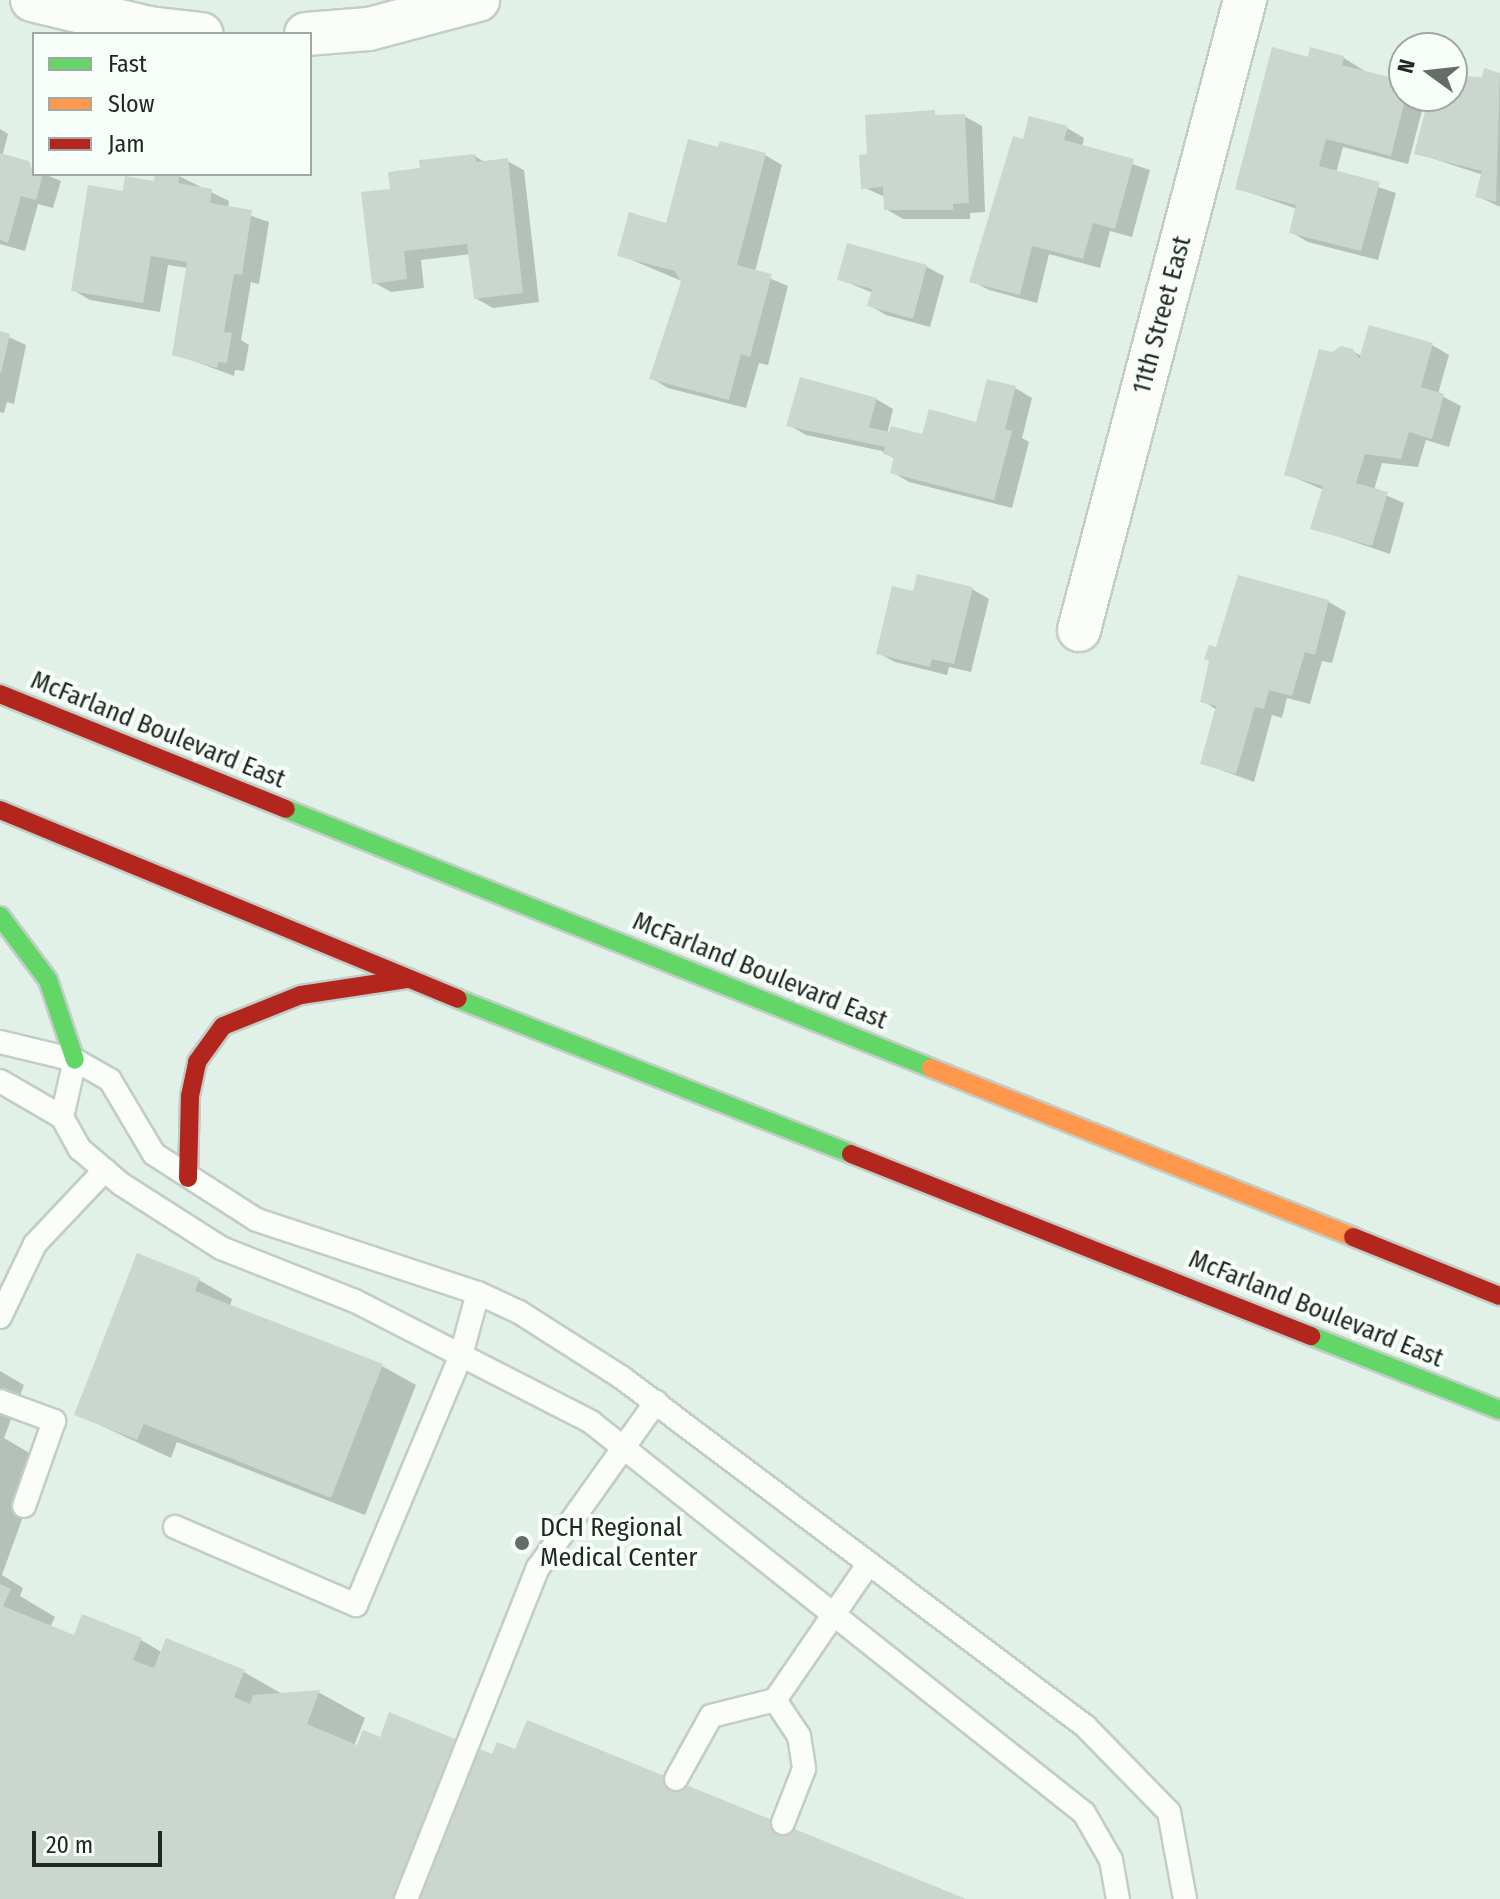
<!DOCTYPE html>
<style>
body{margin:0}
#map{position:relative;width:1500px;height:1899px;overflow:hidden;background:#e2f1e7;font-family:"Fira Sans Condensed",sans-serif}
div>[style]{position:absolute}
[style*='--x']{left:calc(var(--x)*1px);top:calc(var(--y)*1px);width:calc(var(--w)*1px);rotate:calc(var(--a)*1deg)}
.shadow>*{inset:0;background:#0003}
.building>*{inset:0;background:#cad6ce}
.roads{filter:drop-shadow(2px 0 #c1cdc6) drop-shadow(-2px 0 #c1cdc6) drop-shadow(0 2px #c1cdc6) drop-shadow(0 -2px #c1cdc6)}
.lane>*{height:22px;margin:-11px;padding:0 11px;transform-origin:11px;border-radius:11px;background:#fbfdfb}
.street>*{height:42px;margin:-21px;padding:0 21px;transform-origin:21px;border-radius:21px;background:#fbfdfb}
.fast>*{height:18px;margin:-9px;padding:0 9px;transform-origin:9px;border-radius:9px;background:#63d668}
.slow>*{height:18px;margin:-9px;padding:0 9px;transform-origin:9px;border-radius:9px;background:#ff974d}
.jam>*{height:18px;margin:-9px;padding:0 9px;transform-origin:9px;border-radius:9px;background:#b3261e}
.dots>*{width:22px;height:22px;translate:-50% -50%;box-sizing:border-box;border:4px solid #f8fefa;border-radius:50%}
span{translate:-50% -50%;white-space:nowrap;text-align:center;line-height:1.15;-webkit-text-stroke:8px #f8fefa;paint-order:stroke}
.street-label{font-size:26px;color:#1f2822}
.poi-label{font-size:26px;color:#1f2822}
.left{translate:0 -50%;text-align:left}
.legend{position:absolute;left:32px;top:32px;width:280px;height:144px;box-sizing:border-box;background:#f8fefa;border:2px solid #a1a8a4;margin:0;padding:10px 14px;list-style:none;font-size:24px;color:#1f2822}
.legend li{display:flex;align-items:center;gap:16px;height:40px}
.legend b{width:40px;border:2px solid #a1a8a4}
.north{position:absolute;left:1388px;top:32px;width:80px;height:80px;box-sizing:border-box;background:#f8fefa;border:2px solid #a1a8a4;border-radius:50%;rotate:285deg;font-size:22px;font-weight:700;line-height:32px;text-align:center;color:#1f2822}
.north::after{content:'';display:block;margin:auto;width:28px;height:36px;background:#636e67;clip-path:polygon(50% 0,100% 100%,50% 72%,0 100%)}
.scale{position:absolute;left:32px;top:1831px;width:130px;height:36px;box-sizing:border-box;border:4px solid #1f2822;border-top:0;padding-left:10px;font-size:24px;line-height:28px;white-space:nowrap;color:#1f2822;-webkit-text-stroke:6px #f8fefa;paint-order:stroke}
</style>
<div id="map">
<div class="shadow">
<div style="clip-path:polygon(1312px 49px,1344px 58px,1404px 96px,1426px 96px,1408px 164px,1343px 147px,1336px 173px,1396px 193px,1378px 260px,1308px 242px,1291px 232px,1297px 209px,1237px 188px)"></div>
<div style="clip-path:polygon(1485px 71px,1500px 75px,1500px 207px,1477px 196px,1483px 175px,1416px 153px,1431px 96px,1452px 96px,1452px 78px,1483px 79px)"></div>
<div style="clip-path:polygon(964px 116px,982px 126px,985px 212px,970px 213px,970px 219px,903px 219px,886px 209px,885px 197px,863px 187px)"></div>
<div style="clip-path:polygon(1067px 128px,1084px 138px,1082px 147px,1150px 170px,1132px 237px,1110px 231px,1100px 268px,1049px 254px,1037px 303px,989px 290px,972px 281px,1024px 141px)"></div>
<div style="clip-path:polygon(0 129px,8px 134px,2px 157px,61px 181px,53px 208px,38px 204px,25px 251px,0 244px)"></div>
<div style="clip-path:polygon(720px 150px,765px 155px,782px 165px,755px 272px,788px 286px,768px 365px,759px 363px,746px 408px,668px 388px,651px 378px,684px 282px,620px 255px,667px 225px)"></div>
<div style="clip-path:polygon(475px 156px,486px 163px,507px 161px,524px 170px,539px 302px,493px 308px,475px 298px,471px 254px,421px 260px,424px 288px,391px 292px,373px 282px,393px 190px,422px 170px)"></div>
<div style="clip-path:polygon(157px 174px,179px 176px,229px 201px,228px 208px,269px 222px,259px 284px,251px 282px,241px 340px,249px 345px,244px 371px,235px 370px,234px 376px,175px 354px,188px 268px,168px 265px,160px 312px,90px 300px,73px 290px,125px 193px,156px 183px)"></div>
<div style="clip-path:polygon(848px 245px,927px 267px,944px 276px,930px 327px,886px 315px,869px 305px,873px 293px,839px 279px)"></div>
<div style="clip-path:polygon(0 333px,26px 345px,14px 404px,7px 402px,4px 413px,0 412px)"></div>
<div style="clip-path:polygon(1432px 345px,1449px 355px,1438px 394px,1461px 406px,1449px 447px,1426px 440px,1418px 467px,1382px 463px,1374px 490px,1404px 503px,1390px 554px,1313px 528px,1324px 490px,1286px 474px,1332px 354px,1352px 351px,1362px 356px)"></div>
<div style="clip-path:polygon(1015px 388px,1032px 398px,1022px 438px,1029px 442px,1012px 508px,909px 482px,892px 472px,895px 459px,882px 451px,806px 435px,789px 425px,876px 399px,893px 409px,887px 434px,924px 437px,977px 424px)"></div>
<div style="clip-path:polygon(1240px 577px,1329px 602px,1346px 612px,1332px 663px,1322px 661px,1310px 704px,1287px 698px,1282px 718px,1272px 715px,1254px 782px,1202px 763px,1217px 710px,1203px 701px)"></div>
<div style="clip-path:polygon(972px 589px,989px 599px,971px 672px,949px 667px,947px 675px,895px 662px,878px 653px,915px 593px)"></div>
<div style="clip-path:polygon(199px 1280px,232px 1299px,230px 1306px,382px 1366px,416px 1385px,365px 1515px,177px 1442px,171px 1458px,76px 1414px)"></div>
<div style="clip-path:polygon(0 1371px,24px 1385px,4px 1438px,43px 1461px,2px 1575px,23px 1588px,20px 1596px,55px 1617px,50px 1628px,75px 1638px,141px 1640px,163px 1653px,167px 1641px,244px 1672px,284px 1695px,320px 1693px,365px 1718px,354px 1746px,389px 1743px,493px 1757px,961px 1899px,0 1899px)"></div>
</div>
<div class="building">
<div style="clip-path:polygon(1272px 47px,1308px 57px,1310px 47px,1344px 56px,1342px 65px,1404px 81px,1406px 96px,1391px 156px,1326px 139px,1319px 166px,1380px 182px,1361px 251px,1289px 233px,1296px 205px,1235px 189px)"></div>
<div style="clip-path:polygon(1484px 68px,1500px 73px,1496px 202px,1475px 197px,1482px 171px,1414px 154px,1429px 96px,1452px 96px,1452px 76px,1482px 77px)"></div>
<div style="clip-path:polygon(935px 110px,935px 115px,965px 114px,969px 203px,953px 204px,953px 210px,884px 210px,883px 187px,861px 189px,859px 155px,867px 154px,865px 115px)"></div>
<div style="clip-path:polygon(1029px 116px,1068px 126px,1064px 140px,1134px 159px,1115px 229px,1093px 223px,1083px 259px,1032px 246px,1020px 295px,969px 282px,1013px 136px,1023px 139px)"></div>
<div style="clip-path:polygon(688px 139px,718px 147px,720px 141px,766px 153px,737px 265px,772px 274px,750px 357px,741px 354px,729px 400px,649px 379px,681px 282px,675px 271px,617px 256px,629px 212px,666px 223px)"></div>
<div style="clip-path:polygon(0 153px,29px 161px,34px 174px,43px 174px,36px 200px,21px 196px,8px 243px,0 240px)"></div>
<div style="clip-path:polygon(475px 154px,476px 162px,508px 158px,523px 293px,474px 299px,467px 244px,404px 251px,407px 279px,372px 284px,361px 192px,390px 189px,388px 172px,420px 168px,419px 160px)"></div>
<div style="clip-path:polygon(155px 174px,180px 174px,178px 183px,212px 189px,210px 203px,252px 210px,242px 275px,234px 274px,224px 332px,232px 333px,227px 363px,218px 362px,217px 368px,172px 355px,187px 262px,151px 256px,143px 303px,71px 291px,88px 185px,123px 191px,125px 176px,154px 181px)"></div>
<div style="clip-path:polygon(847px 243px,927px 265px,913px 319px,867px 306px,872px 289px,837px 280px)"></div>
<div style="clip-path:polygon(1369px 325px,1433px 343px,1421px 387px,1444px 394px,1432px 439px,1409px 432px,1401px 459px,1365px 454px,1356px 483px,1388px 492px,1372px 546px,1310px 529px,1323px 486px,1284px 475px,1319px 349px,1332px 352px,1341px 346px,1353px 349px,1359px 359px)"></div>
<div style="clip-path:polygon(0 331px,10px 334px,1px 373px,0 373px)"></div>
<div style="clip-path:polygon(800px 377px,877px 398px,869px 427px,889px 432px,891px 426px,922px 434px,929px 409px,976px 422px,987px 379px,1016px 386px,1005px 429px,1012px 431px,994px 500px,890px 473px,894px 457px,883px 454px,885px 447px,786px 426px)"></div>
<div style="clip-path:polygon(917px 574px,973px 587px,954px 664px,932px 659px,930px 667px,876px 654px,892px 586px,913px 591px)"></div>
<div style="clip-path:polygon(1238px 575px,1329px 600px,1315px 655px,1305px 652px,1292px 696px,1269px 690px,1264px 709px,1255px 707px,1236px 774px,1200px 764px,1216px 706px,1200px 702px,1209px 661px,1204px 659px,1209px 645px,1216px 647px)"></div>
<div style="clip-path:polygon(137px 1253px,200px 1278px,195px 1291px,383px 1364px,331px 1498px,144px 1424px,137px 1440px,74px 1415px)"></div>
<div style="clip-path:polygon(0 1584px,11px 1589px,3px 1606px,74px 1635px,82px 1614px,142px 1638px,133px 1660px,154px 1668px,166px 1638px,245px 1670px,234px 1697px,250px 1704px,253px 1695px,320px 1690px,307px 1724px,357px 1745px,363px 1730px,380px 1737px,389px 1712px,492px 1754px,497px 1742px,515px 1749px,527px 1720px,966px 1899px,0 1899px)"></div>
</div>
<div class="roads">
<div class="lane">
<div style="--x:0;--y:1042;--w:77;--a:13.5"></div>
<div style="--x:75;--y:1060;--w:40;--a:29.7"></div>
<div style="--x:110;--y:1080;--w:86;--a:59.3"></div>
<div style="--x:154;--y:1154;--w:122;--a:32.7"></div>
<div style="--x:257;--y:1220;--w:233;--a:18.3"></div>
<div style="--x:478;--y:1293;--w:45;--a:24.9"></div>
<div style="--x:519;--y:1312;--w:121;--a:32.5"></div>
<div style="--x:621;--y:1377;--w:581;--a:36.95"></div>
<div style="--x:1085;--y:1726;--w:120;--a:45.7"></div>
<div style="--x:1169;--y:1812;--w:88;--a:79.6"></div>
<div style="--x:75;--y:1060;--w:58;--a:102.8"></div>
<div style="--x:62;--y:1117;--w:37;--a:61"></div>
<div style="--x:80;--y:1149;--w:54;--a:40.5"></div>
<div style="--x:121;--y:1184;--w:119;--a:32.6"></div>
<div style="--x:221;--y:1248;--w:144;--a:21.6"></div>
<div style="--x:355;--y:1301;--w:265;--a:27.1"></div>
<div style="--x:591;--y:1422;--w:629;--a:38.42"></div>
<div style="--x:1084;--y:1813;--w:54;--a:60.1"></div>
<div style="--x:1111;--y:1860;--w:40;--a:80"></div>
<div style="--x:0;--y:1081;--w:72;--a:30.1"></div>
<div style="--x:0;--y:1317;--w:81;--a:-64.4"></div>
<div style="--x:35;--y:1244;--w:102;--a:-46.6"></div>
<div style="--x:0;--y:1401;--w:58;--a:20.3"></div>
<div style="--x:54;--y:1421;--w:90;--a:109.4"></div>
<div style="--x:175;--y:1527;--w:197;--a:23.3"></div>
<div style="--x:356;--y:1605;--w:271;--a:-67.2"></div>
<div style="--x:461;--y:1355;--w:64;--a:-74.7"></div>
<div style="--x:775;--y:1700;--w:43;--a:56.3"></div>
<div style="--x:799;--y:1736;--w:33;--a:81"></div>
<div style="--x:804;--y:1769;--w:58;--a:111.3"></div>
<div style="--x:676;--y:1779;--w:72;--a:-60.9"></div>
<div style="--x:711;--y:1716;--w:66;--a:-14"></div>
<div style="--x:775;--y:1700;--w:166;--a:-55.5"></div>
<div style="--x:406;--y:1899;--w:356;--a:-68.3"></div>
<div style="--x:538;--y:1568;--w:204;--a:-54.6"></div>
</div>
<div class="street">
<div style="--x:32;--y:0;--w:120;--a:13.5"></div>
<div style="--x:149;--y:28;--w:53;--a:6.5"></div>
<div style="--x:306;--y:34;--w:63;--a:-4.5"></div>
<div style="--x:369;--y:29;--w:113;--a:-14.9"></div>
<div style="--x:1079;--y:630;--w:652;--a:-75.24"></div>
</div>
<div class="fast">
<div style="--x:286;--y:809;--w:695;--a:21.88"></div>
<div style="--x:0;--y:916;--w:80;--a:53.1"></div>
<div style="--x:48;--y:980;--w:84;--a:71.4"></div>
<div style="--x:458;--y:999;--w:422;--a:21.5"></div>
<div style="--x:1311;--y:1336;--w:203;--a:21.4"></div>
</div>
<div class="slow">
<div style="--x:931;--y:1068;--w:455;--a:21.8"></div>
</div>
<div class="jam">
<div style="--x:0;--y:694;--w:308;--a:21.9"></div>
<div style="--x:0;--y:810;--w:495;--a:22.4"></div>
<div style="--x:851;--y:1154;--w:495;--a:21.6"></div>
<div style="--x:188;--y:1178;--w:82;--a:-88.6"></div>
<div style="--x:190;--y:1096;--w:35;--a:-78"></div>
<div style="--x:197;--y:1062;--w:44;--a:-54.2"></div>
<div style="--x:223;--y:1026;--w:84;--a:-21.7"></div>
<div style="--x:301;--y:995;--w:107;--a:-8.6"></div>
<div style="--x:1353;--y:1237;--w:158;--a:21.9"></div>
</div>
</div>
<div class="dots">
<div style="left:522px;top:1543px;background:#636e67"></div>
</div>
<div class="street-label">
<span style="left:1162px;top:315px;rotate:-75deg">11th Street East</span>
<span style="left:158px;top:730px;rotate:22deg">McFarland Boulevard East</span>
<span style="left:760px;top:971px;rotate:22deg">McFarland Boulevard East</span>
<span style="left:1316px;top:1309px;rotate:22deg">McFarland Boulevard East</span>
</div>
<div class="poi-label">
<span class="left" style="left:540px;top:1543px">DCH Regional<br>Medical Center</span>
</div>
<ul class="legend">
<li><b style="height:10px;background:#63d668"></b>Fast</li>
<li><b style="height:10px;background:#ff974d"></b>Slow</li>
<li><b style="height:10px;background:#b3261e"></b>Jam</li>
</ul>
<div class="north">N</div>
<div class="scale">20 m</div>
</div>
